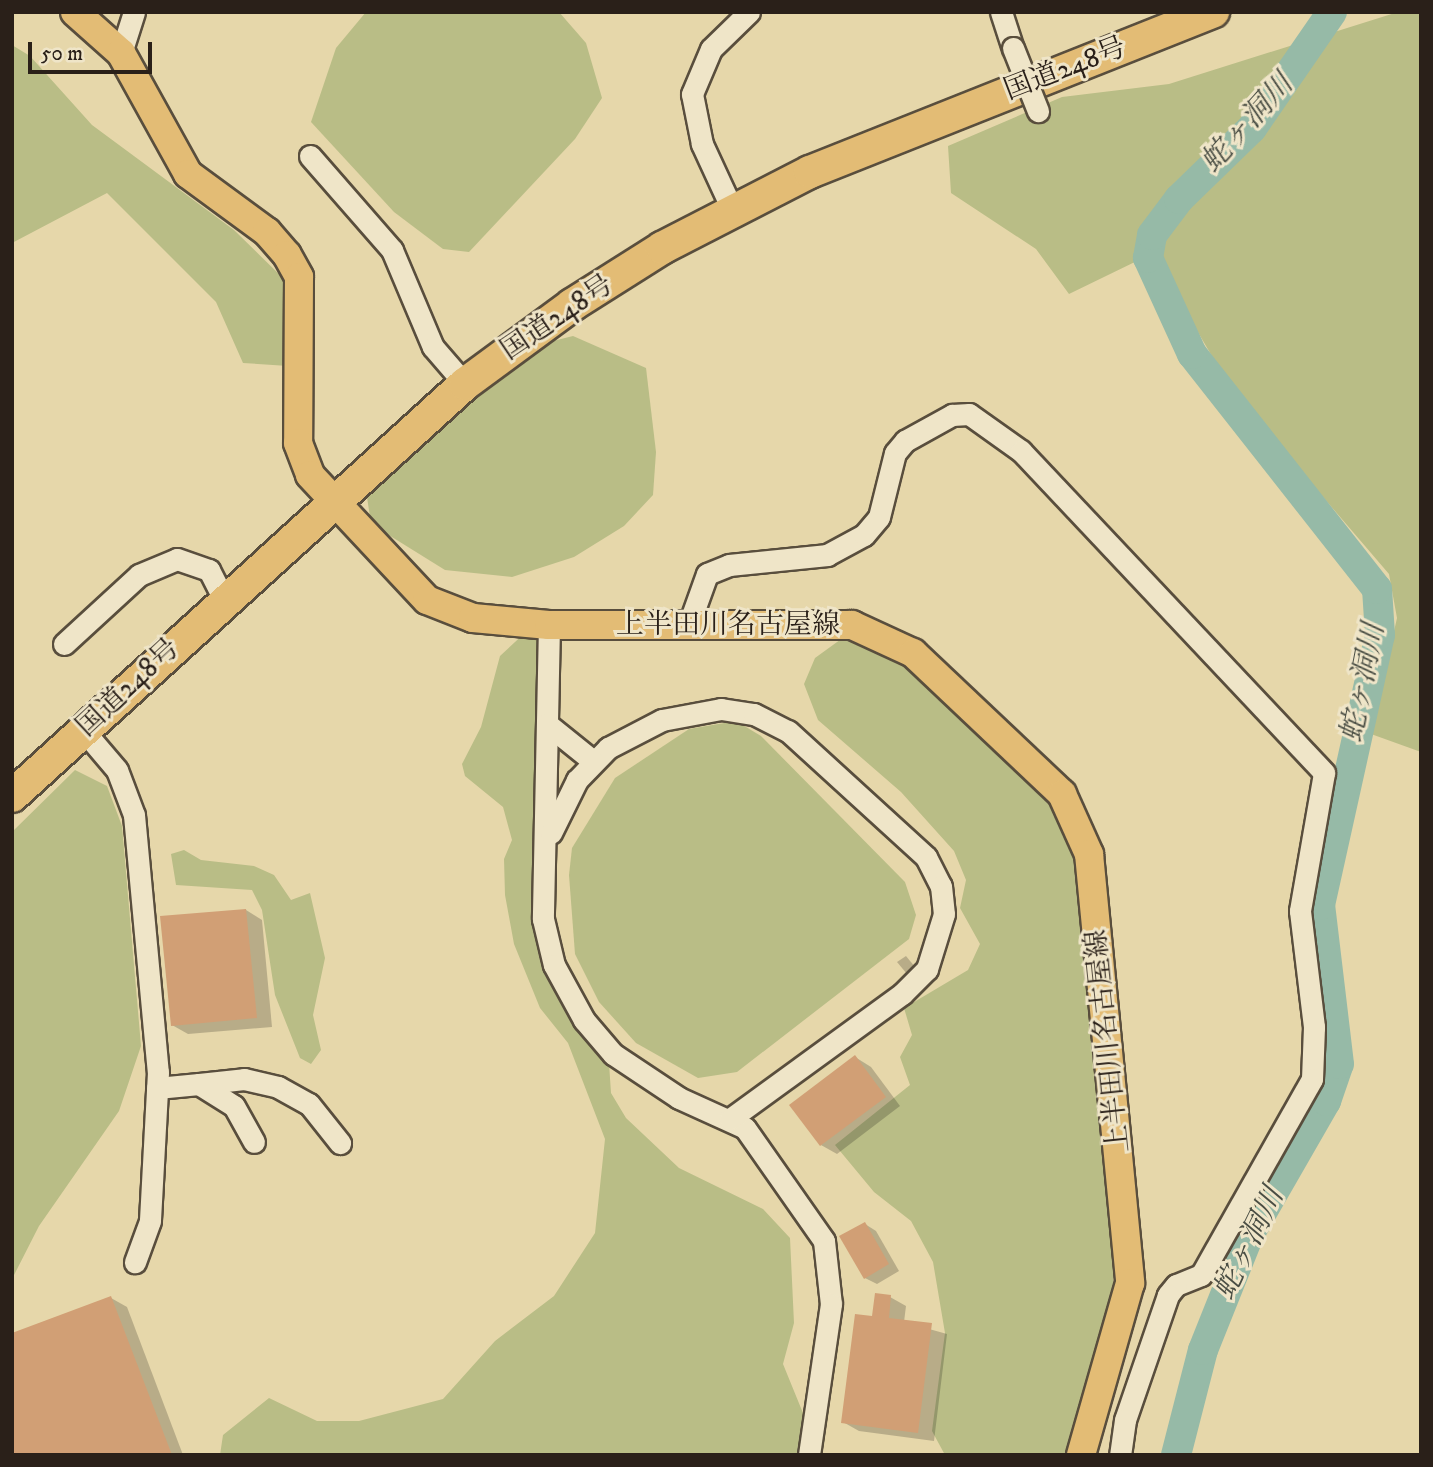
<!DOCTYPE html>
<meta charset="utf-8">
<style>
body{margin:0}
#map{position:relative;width:1433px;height:1467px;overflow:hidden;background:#e6d7aa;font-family:"IM FELL DW Pica","Noto Serif JP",serif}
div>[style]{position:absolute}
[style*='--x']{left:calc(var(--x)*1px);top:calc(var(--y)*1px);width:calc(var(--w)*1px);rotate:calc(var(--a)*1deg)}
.green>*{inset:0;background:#b9bd86}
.shadow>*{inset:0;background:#0003}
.river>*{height:30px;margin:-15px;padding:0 15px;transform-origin:15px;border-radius:15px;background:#96baa7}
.building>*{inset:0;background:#d19f75}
.roads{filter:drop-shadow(2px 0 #594e3d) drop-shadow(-2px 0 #594e3d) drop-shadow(0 2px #594e3d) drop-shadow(0 -2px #594e3d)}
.minor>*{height:21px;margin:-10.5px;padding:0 10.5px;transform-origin:10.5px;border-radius:10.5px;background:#efe5c8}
.major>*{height:28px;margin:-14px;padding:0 14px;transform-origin:14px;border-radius:14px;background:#e3bc75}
.highway>*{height:32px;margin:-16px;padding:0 16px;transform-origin:16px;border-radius:16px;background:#e3bc75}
.bridges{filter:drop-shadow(2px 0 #594e3d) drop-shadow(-2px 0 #594e3d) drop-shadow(0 2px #594e3d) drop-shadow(0 -2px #594e3d)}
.minor-bridge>*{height:21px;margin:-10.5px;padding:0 10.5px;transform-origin:10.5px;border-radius:10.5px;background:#efe5c8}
span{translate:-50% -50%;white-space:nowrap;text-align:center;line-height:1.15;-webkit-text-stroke:6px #efe5c8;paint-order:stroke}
.street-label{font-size:28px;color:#2a2019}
.water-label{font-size:30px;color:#4a4e44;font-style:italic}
.frame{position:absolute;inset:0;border:14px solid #2a2019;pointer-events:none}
.scale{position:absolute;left:28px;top:42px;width:124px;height:32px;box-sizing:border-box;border:4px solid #2a2019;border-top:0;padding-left:9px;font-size:21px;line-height:24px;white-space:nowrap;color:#2a2019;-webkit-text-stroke:5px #efe5c8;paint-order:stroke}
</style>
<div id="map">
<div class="green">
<div style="clip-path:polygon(366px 12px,559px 12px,586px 43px,602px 98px,575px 139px,469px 252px,443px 249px,394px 212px,311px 122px,336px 48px)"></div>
<div style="clip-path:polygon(1398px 12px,1421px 12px,1421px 752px,1371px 734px,1397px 618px,1389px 574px,1233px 392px,1182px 305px,1141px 259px,1069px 294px,1036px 249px,951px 193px,948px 146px,1062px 97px,1169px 84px)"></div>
<div style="clip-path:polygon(12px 45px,30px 56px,92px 125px,234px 230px,286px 281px,288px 366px,243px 363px,216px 302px,107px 193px,12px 243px)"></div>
<div style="clip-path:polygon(573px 336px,646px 368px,656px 452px,653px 495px,624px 526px,574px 557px,512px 577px,445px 570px,371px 524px,367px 497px,479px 396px,549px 342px)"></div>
<div style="clip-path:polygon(529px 629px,537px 641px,533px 918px,609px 1063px,611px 1093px,626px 1118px,679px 1168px,763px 1209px,790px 1238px,794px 1323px,783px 1364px,805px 1418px,800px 1455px,220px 1455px,223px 1435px,269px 1398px,317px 1421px,359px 1421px,443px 1399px,495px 1341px,554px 1296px,595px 1233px,605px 1139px,568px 1043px,540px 1008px,514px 944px,505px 895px,504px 859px,512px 840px,503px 807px,465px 776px,462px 764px,481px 727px,500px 656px)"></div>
<div style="clip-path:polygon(844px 637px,904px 662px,1054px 803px,1077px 850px,1115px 1267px,1109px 1318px,1074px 1455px,945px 1455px,932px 1431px,945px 1333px,933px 1262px,911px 1221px,874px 1192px,835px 1145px,910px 1085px,900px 1057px,912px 1035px,904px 1008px,968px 970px,980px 944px,960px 908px,966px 880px,954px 851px,901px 792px,818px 720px,804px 684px,815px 658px)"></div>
<div style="clip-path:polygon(736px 721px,761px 736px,905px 882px,916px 915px,909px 939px,737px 1072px,698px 1078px,636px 1043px,599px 1002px,575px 954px,569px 875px,572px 848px,615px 778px,689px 729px)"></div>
<div style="clip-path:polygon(75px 770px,107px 786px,122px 826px,141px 1046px,119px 1111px,39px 1226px,12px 1279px,12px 832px)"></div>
<div style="clip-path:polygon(184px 850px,201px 860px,254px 866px,274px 875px,291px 900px,310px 893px,325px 958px,313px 1015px,321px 1050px,311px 1064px,300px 1058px,275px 995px,262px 910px,252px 890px,176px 885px,171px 854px)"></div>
</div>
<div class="shadow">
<div style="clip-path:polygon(246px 910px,262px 920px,272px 1027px,188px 1034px,172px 1025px)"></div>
<div style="clip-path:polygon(906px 956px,915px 967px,907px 974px,897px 962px)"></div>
<div style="clip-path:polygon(855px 1057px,871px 1067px,900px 1106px,837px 1154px,821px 1145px)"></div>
<div style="clip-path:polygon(865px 1224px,876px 1231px,899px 1271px,877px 1284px,865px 1278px)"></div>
<div style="clip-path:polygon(890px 1297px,906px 1306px,904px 1322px,947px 1334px,934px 1441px,859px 1431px,843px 1422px,874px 1318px)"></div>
<div style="clip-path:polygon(111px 1298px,127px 1307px,183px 1455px,12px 1455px)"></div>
</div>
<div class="river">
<div style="--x:1176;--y:1455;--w:108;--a:-75.6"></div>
<div style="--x:1203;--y:1350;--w:124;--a:-68.2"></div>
<div style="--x:1249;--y:1235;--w:155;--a:-60.1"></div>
<div style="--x:1326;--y:1101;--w:39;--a:-71"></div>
<div style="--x:1339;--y:1064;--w:160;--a:-96.8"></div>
<div style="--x:1320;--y:905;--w:277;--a:-77.5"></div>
<div style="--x:1380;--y:635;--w:46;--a:-93.7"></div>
<div style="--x:1377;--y:589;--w:299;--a:-128.2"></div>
<div style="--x:1192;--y:354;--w:106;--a:-114.6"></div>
<div style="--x:1148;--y:258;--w:23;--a:-80"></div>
<div style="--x:1152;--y:235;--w:45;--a:-53.1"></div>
<div style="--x:1179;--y:199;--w:102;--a:-44.2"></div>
<div style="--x:1252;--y:128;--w:141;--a:-55.4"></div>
</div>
<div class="building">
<div style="clip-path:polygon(246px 909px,257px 1018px,171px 1026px,160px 916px)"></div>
<div style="clip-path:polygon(855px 1055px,886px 1097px,820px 1146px,789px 1105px)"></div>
<div style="clip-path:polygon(865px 1222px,889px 1264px,864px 1279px,839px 1236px)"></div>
<div style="clip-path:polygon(875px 1293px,891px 1295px,889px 1318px,932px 1323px,918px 1433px,841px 1423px,855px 1314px,872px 1316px)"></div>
<div style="clip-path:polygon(111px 1296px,172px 1455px,12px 1455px,12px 1333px)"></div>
</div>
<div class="roads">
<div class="minor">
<div style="--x:1001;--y:12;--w:38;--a:72"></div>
<div style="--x:121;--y:53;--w:43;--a:-72.4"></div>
<div style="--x:310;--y:156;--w:125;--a:48.9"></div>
<div style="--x:392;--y:250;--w:105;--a:67.1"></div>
<div style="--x:433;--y:347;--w:49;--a:49.1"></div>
<div style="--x:732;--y:209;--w:72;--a:-114.8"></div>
<div style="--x:702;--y:144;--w:51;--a:-101.3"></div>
<div style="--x:692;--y:94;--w:49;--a:-67.1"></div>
<div style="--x:711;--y:49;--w:53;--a:-44.2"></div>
<div style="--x:689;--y:624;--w:53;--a:-70.2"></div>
<div style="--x:707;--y:574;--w:24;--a:-22"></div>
<div style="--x:729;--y:565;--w:99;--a:-5.8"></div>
<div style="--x:827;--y:555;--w:42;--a:-28.4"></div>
<div style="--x:864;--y:535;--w:23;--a:-50"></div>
<div style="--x:879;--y:517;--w:66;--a:-76"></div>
<div style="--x:895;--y:453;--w:16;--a:-50"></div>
<div style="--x:905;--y:441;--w:54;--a:-29"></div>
<div style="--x:952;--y:415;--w:17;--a:-3"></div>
<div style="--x:969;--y:414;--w:64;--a:35.4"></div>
<div style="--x:1021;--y:451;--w:442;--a:46.7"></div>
<div style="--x:1324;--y:773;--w:140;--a:99.9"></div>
<div style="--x:1300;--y:911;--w:117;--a:83.1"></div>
<div style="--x:1314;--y:1027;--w:52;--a:92.2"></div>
<div style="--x:1312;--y:1079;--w:225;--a:119.5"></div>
<div style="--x:1201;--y:1275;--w:27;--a:158"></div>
<div style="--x:1176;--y:1285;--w:13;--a:129"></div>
<div style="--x:1168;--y:1295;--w:132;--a:109"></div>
<div style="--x:1125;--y:1420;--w:35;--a:98"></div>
<div style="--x:549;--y:625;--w:294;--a:91.2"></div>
<div style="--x:543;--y:919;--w:47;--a:76.6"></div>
<div style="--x:554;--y:965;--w:63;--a:61.4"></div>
<div style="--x:584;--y:1020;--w:45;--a:49.5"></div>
<div style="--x:613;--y:1054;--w:79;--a:33.7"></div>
<div style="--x:679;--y:1098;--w:72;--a:24.4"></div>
<div style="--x:745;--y:1128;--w:138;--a:55"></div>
<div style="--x:824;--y:1241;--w:63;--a:83.7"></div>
<div style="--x:831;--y:1304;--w:153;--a:98.3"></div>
<div style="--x:64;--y:644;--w:102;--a:-42.6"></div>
<div style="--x:139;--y:575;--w:41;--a:-22.8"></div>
<div style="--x:177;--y:559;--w:34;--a:19"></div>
<div style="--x:209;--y:570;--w:33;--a:63"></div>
<div style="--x:547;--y:724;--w:59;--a:38.8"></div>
<div style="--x:83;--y:730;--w:52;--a:49.6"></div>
<div style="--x:117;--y:770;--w:48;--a:69.3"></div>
<div style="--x:134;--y:815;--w:258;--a:84.7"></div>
<div style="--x:158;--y:1072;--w:149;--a:93.1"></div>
<div style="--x:150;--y:1221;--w:44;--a:110.1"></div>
<div style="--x:551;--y:833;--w:59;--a:-63.9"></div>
<div style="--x:577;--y:780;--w:45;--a:-45.9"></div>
<div style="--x:608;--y:748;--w:61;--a:-27.4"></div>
<div style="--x:662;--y:720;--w:60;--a:-10.6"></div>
<div style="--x:721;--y:709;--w:33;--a:9"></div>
<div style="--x:754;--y:714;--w:38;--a:27"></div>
<div style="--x:788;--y:731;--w:187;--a:42.4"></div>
<div style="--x:926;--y:857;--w:33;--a:63"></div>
<div style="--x:941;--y:886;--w:28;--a:84"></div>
<div style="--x:944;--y:914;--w:58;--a:107.2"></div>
<div style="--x:927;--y:969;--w:35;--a:135"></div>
<div style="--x:902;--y:994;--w:213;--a:144"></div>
<div style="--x:199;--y:1084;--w:45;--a:-6.3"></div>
<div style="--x:244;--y:1079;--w:35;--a:13"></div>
<div style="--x:278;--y:1087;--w:35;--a:29"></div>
<div style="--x:309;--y:1104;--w:50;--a:51.5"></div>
<div style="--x:157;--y:1088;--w:42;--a:-5.4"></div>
<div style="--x:199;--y:1084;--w:41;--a:32.2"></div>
<div style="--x:234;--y:1106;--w:41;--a:60.9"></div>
</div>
<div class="major">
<div style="--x:75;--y:12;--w:62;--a:41.7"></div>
<div style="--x:121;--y:53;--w:138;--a:61"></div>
<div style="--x:188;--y:174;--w:98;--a:36.3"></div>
<div style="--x:267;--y:232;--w:30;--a:49"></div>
<div style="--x:287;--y:255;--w:25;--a:61"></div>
<div style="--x:299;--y:277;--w:166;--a:90.3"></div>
<div style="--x:298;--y:443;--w:34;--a:69"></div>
<div style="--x:310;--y:475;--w:171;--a:46.9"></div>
<div style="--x:427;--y:600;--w:49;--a:21.4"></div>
<div style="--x:473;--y:618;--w:76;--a:5.3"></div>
<div style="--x:549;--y:625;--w:303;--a:0"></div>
<div style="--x:852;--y:625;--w:67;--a:24.7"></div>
<div style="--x:913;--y:653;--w:205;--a:43.4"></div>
<div style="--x:1062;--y:794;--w:66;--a:65.8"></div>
<div style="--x:1089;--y:854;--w:431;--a:84.5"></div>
<div style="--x:1130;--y:1283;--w:179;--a:105.9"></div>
</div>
<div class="highway">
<div style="--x:12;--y:796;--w:612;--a:-42.29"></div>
<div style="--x:465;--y:384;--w:133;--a:-36.4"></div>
<div style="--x:572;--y:305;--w:107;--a:-32.3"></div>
<div style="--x:662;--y:248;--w:166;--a:-27.2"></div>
<div style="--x:810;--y:172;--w:434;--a:-21.7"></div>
</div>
</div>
<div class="bridges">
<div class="minor-bridge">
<div style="--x:1013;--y:48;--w:68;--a:68.4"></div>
</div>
</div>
<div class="street-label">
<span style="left:1065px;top:69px;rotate:-21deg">国道248号</span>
<span style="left:557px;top:318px;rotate:-34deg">国道248号</span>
<span style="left:728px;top:625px">上半田川名古屋線</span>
<span style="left:128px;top:688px;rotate:-43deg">国道248号</span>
<span style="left:1108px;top:1041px;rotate:-96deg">上半田川名古屋線</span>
</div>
<div class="water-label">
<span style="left:1248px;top:124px;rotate:-48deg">蛇ヶ洞川</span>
<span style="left:1364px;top:683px;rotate:-79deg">蛇ヶ洞川</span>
<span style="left:1250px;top:1244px;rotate:-64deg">蛇ヶ洞川</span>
</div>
<div class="frame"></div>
<div class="scale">50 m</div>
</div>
